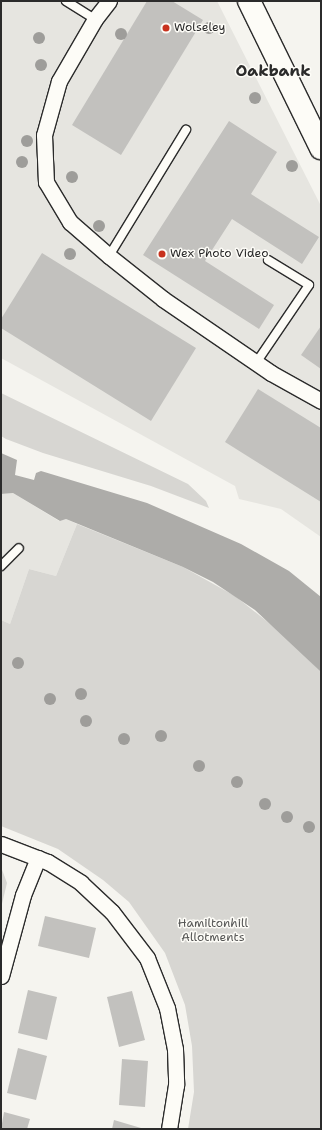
<!DOCTYPE html>
<style>
body{margin:0}
#map{position:relative;width:322px;height:1130px;overflow:hidden;background:#f5f4ef;font-family:"Shantell Sans",sans-serif}
div>[style]{position:absolute}
[style*='--x']{left:calc(var(--x)*1px);top:calc(var(--y)*1px);width:calc(var(--w)*1px);rotate:calc(var(--a)*1deg)}
.built>*{inset:0;background:#e6e5e0}
.green>*{inset:0;background:#d7d6d2}
.water>*{inset:0;background:#adaca9}
.building>*{inset:0;background:#c2c1be}
.roads{filter:drop-shadow(1px 0 #2b2b2b) drop-shadow(-1px 0 #2b2b2b) drop-shadow(0 1px #2b2b2b) drop-shadow(0 -1px #2b2b2b)}
.lane>*{height:8px;margin:-4px;padding:0 4px;transform-origin:4px;border-radius:4px;background:#fdfcf7}
.street>*{height:15px;margin:-7.5px;padding:0 7.5px;transform-origin:7.5px;border-radius:7.5px;background:#fdfcf7}
.primary>*{height:22px;margin:-11px;padding:0 11px;transform-origin:11px;border-radius:11px;background:#fdfcf7}
.trees>*{width:12px;height:12px;margin:-6px;border-radius:50%;background:#9e9d9a}
.dots>*{width:11px;height:11px;translate:-50% -50%;box-sizing:border-box;border:2px solid #fdfcf7;border-radius:50%}
span{translate:-50% -50%;white-space:nowrap;text-align:center;line-height:1.15;-webkit-text-stroke:3px #fdfcf7;paint-order:stroke}
.poi-label{font-size:12px;color:#2b2b2b}
.left{translate:0 -50%;text-align:left}
.park-label{font-size:12px;color:#565655}
.district-label{font-size:16px;color:#2b2b2b;font-weight:700}
.frame{position:absolute;inset:0;border:2px solid #2b2b2b;pointer-events:none}
</style>
<div id="map">
<div class="built">
<div style="clip-path:polygon(1px 1px,217px 1px,321px 206px,321px 537px,281px 509px,239px 499px,235px 486px,1px 358px)"></div>
<div style="clip-path:polygon(13px 493px,59px 521px,66px 519px,77px 524px,56px 576px,29px 569px,10px 624px,1px 620px,1px 494px)"></div>
</div>
<div class="green">
<div style="clip-path:polygon(1px 393px,188px 484px,206px 501px,209px 508px,151px 486px,43px 453px,6px 439px,1px 436px)"></div>
<div style="clip-path:polygon(77px 524px,183px 567px,235px 596px,279px 631px,321px 672px,321px 1129px,188px 1129px,194px 1092px,192px 1046px,185px 1005px,165px 953px,129px 902px,103px 880px,58px 849px,1px 826px,1px 620px,10px 624px,29px 569px,56px 576px)"></div>
<div style="clip-path:polygon(1px 867px,7px 883px,1px 908px)"></div>
</div>
<div class="water">
<div style="clip-path:polygon(1px 453px,17px 460px,15px 475px,34px 480px,36px 473px,41px 471px,147px 503px,241px 544px,289px 571px,321px 597px,321px 672px,255px 610px,213px 582px,183px 567px,66px 519px,60px 521px,13px 493px,1px 494px)"></div>
</div>
<div class="building">
<div style="clip-path:polygon(147px 1px,172px 1px,203px 20px,121px 155px,72px 125px)"></div>
<div style="clip-path:polygon(229px 121px,277px 152px,251px 194px,319px 237px,302px 264px,232px 219px,205px 261px,274px 305px,259px 329px,143px 255px)"></div>
<div style="clip-path:polygon(42px 253px,196px 348px,151px 421px,1px 328px,1px 319px)"></div>
<div style="clip-path:polygon(321px 326px,321px 369px,301px 355px)"></div>
<div style="clip-path:polygon(258px 389px,321px 428px,321px 502px,225px 442px)"></div>
<div style="clip-path:polygon(45px 916px,96px 928px,89px 958px,38px 946px)"></div>
<div style="clip-path:polygon(28px 990px,57px 997px,47px 1040px,18px 1033px)"></div>
<div style="clip-path:polygon(132px 991px,145px 1040px,119px 1047px,107px 997px)"></div>
<div style="clip-path:polygon(18px 1048px,47px 1056px,36px 1100px,7px 1093px)"></div>
<div style="clip-path:polygon(122px 1059px,148px 1061px,145px 1107px,119px 1105px)"></div>
<div style="clip-path:polygon(4px 1112px,30px 1119px,27px 1129px,1px 1129px)"></div>
<div style="clip-path:polygon(114px 1120px,141px 1128px,141px 1129px,112px 1129px)"></div>
</div>
<div class="roads">
<div class="lane">
<div style="--x:66;--y:1;--w:34;--a:32"></div>
<div style="--x:109;--y:256;--w:148;--a:-58.6"></div>
<div style="--x:256;--y:363;--w:94;--a:-55.8"></div>
<div style="--x:309;--y:285;--w:48;--a:-148.6"></div>
<div style="--x:1;--y:566;--w:25;--a:-45"></div>
</div>
<div class="street">
<div style="--x:109;--y:1;--w:23;--a:128"></div>
<div style="--x:95;--y:19;--w:72;--a:120.1"></div>
<div style="--x:59;--y:81;--w:56;--a:105.5"></div>
<div style="--x:44;--y:135;--w:47;--a:87.6"></div>
<div style="--x:46;--y:182;--w:47;--a:59"></div>
<div style="--x:70;--y:222;--w:52;--a:41.1"></div>
<div style="--x:109;--y:256;--w:69;--a:38.5"></div>
<div style="--x:163;--y:299;--w:131;--a:34.4"></div>
<div style="--x:271;--y:373;--w:57;--a:29.2"></div>
<div style="--x:1;--y:844;--w:50;--a:21"></div>
<div style="--x:48;--y:862;--w:39;--a:32"></div>
<div style="--x:81;--y:883;--w:42;--a:43.1"></div>
<div style="--x:112;--y:912;--w:58;--a:52.7"></div>
<div style="--x:147;--y:958;--w:54;--a:68.2"></div>
<div style="--x:167;--y:1008;--w:42;--a:79"></div>
<div style="--x:175;--y:1049;--w:36;--a:88"></div>
<div style="--x:176;--y:1085;--w:45;--a:99"></div>
<div style="--x:1;--y:976;--w:84;--a:-74.8"></div>
<div style="--x:23;--y:895;--w:40;--a:-68"></div>
</div>
<div class="primary">
<div style="--x:249;--y:1;--w:164;--a:63.9"></div>
</div>
</div>
<div class="trees">
<div style="left:209px;top:28px"></div>
<div style="left:121px;top:34px"></div>
<div style="left:39px;top:38px"></div>
<div style="left:41px;top:65px"></div>
<div style="left:255px;top:98px"></div>
<div style="left:27px;top:141px"></div>
<div style="left:22px;top:162px"></div>
<div style="left:292px;top:166px"></div>
<div style="left:72px;top:177px"></div>
<div style="left:99px;top:226px"></div>
<div style="left:70px;top:254px"></div>
<div style="left:18px;top:663px"></div>
<div style="left:81px;top:694px"></div>
<div style="left:50px;top:699px"></div>
<div style="left:86px;top:721px"></div>
<div style="left:161px;top:736px"></div>
<div style="left:124px;top:739px"></div>
<div style="left:199px;top:766px"></div>
<div style="left:237px;top:782px"></div>
<div style="left:265px;top:804px"></div>
<div style="left:287px;top:817px"></div>
<div style="left:309px;top:827px"></div>
</div>
<div class="dots">
<div style="left:166px;top:28px;background:#c8321e"></div>
<div style="left:162px;top:254px;background:#c8321e"></div>
</div>
<div class="poi-label">
<span class="left" style="left:174px;top:28px">Wolseley</span>
<span class="left" style="left:170px;top:254px">Wex Photo Video</span>
</div>
<div class="park-label">
<span style="left:213px;top:931px">Hamiltonhill<br>Allotments</span>
</div>
<div class="district-label">
<span style="left:273px;top:71px">Oakbank</span>
</div>
<div class="frame"></div>
</div>
